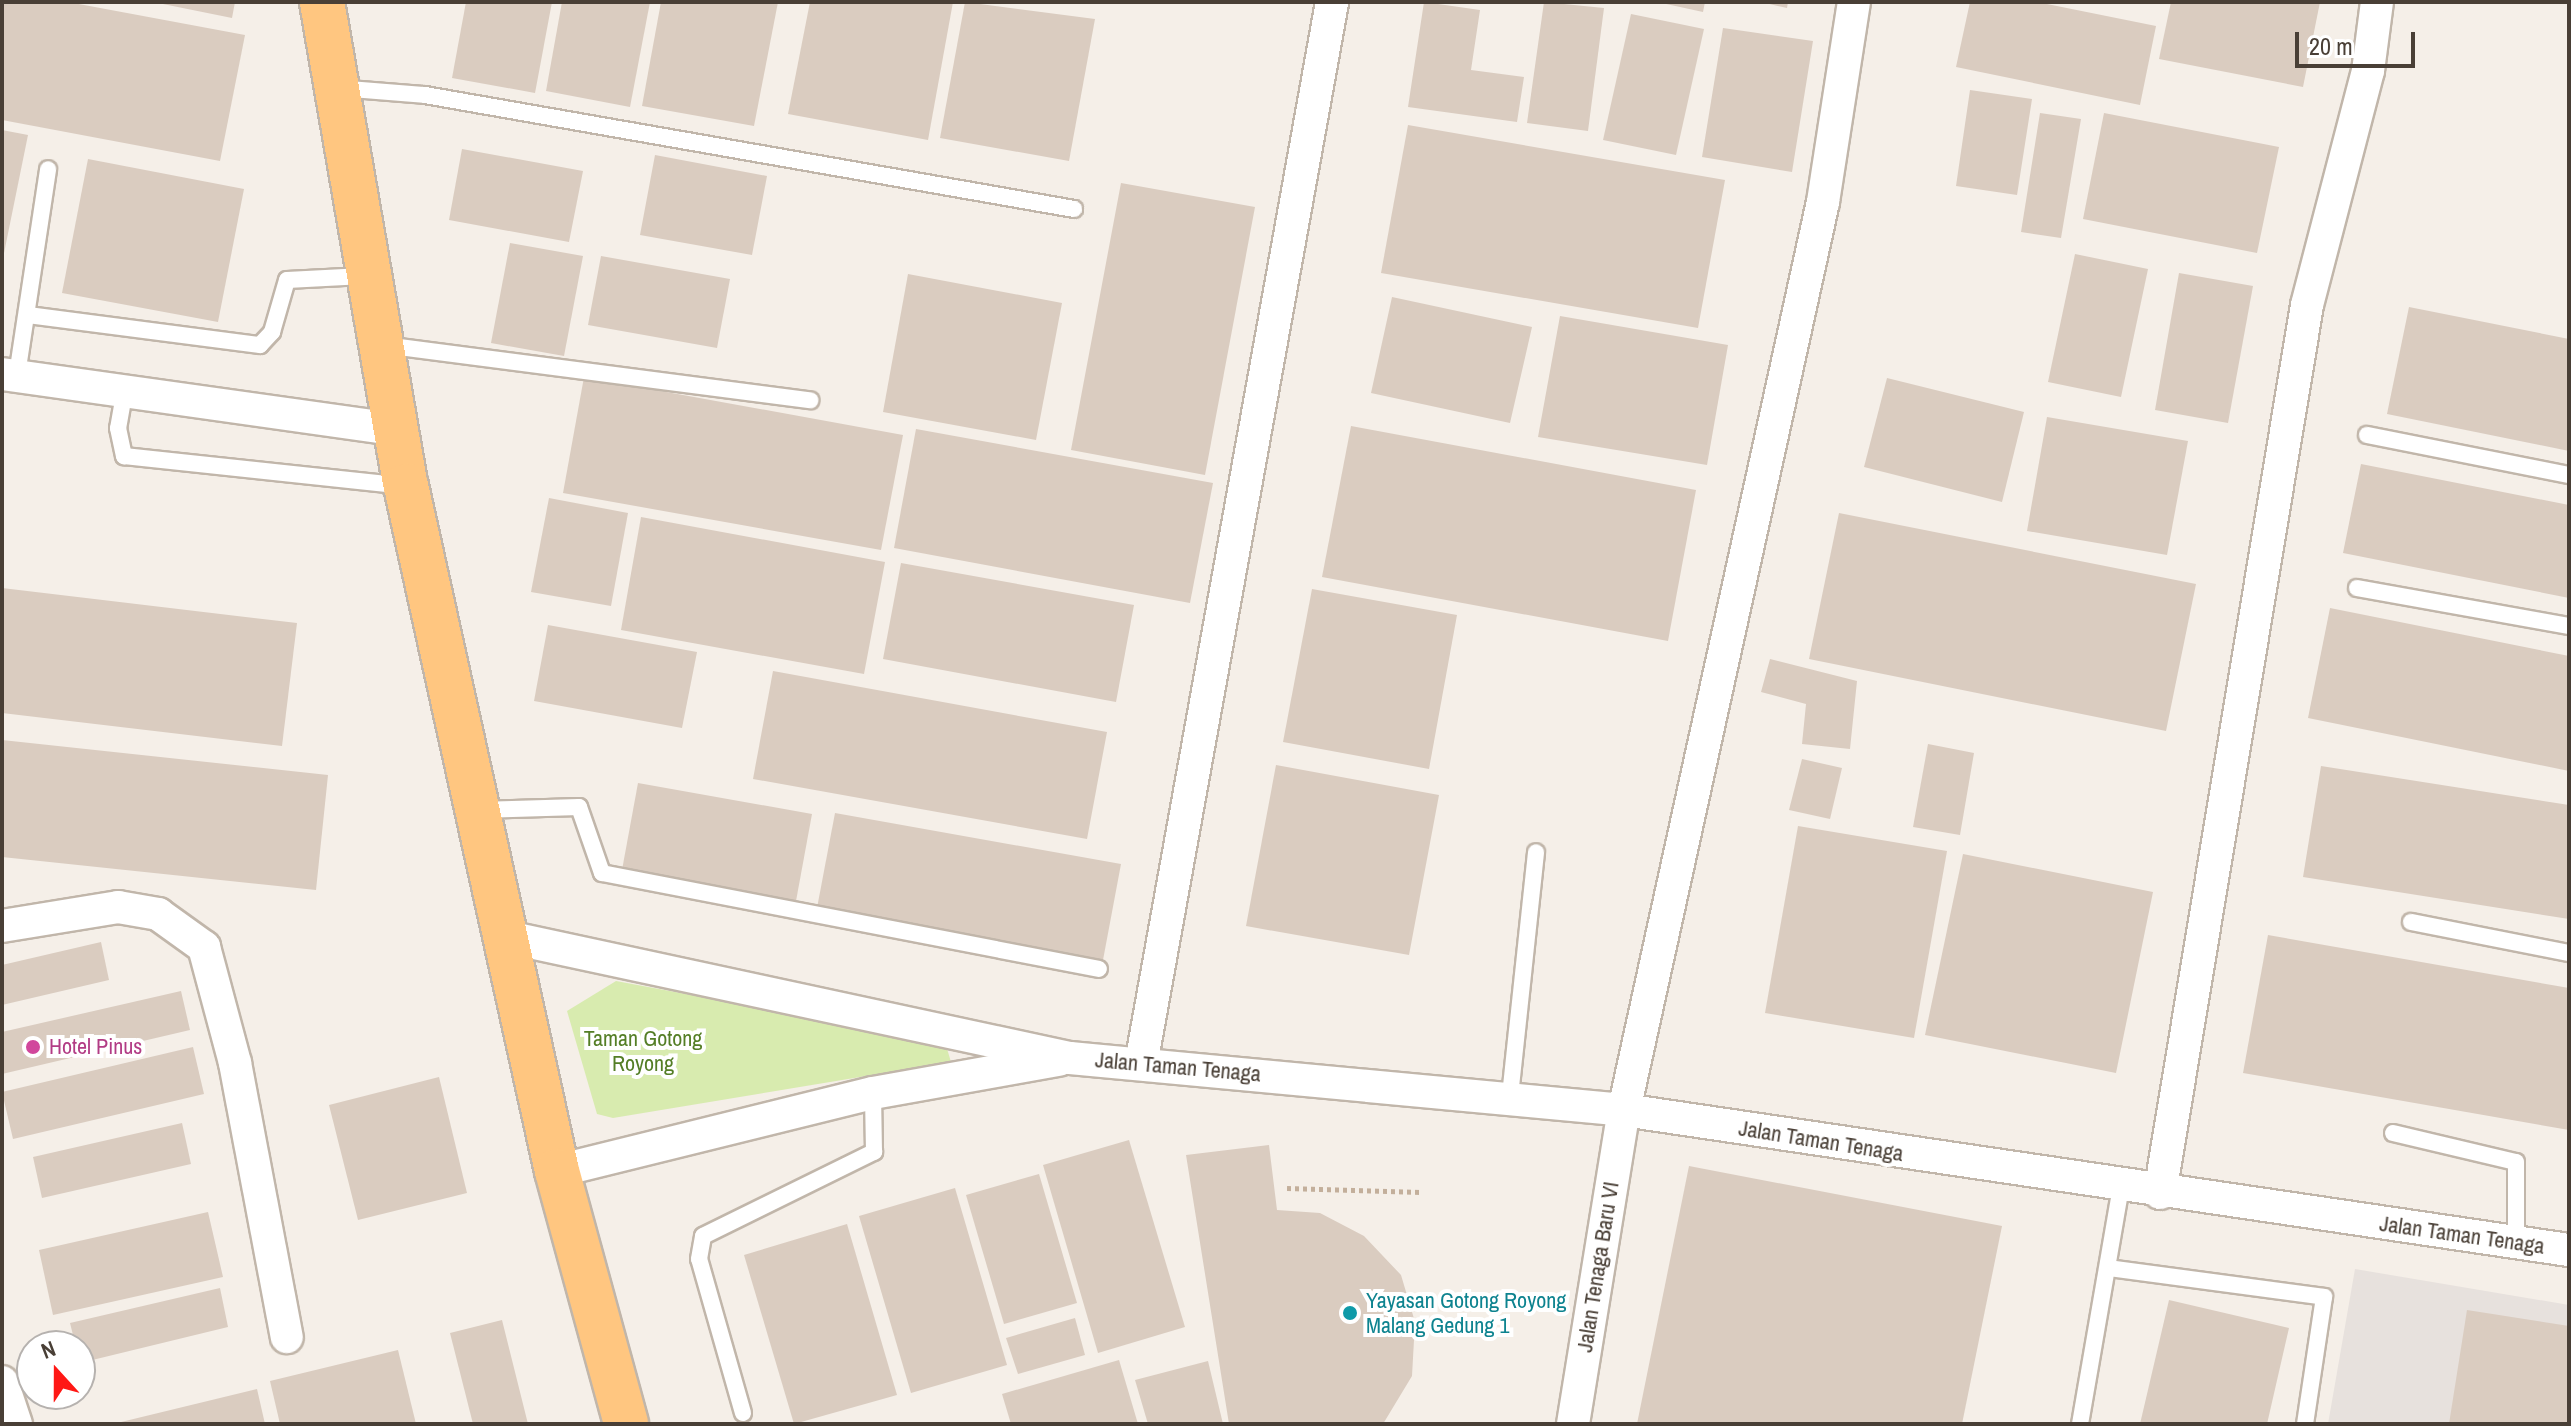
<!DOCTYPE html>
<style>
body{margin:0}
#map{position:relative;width:2571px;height:1426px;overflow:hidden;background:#f5efe8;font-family:"Archivo Narrow",sans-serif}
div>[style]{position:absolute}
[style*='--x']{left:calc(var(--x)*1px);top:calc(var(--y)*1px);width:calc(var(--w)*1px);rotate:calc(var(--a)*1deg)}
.industrial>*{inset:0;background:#e7e1dd}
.green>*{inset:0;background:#d8ebaf}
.building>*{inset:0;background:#daccc0}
.path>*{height:5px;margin-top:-2.5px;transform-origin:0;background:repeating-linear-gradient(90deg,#c3af9b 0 4px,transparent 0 8px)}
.roads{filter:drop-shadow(2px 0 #c1b6aa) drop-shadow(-2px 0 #c1b6aa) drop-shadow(0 2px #c1b6aa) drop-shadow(0 -2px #c1b6aa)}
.service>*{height:16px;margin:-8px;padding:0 8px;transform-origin:8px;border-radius:8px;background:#fff}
.minor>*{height:32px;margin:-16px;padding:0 16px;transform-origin:16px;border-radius:16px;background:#fff}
.trunk>*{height:44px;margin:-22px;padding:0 22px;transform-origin:22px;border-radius:22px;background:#ffc680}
.dots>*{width:22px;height:22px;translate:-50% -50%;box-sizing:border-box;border:4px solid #fff;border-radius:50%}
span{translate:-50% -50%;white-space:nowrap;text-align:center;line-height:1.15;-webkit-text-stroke:8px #fff;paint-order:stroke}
.park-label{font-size:22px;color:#547e26}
.hotel-label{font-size:22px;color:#b23c85}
.left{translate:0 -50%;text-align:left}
.street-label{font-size:22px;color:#493f36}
.culture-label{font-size:22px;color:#0d838f}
.frame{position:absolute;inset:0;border:4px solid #493f36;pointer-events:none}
.north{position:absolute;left:16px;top:1330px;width:80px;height:80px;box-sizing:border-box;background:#fff;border:2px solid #b6b2af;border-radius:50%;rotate:339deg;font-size:22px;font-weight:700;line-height:32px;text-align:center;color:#493f36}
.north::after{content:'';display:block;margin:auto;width:28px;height:36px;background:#ff1815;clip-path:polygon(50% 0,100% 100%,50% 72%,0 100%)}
.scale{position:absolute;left:2295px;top:32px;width:120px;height:36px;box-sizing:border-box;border:4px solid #493f36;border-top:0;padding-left:10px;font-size:24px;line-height:28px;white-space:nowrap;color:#493f36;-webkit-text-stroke:6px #fff;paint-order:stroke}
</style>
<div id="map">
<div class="industrial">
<div style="clip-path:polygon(2355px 1269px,2569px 1305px,2569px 1424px,2328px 1424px)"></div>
</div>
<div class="green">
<div style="clip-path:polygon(616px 981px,945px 1042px,951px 1062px,613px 1118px,597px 1114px,567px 1011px)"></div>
</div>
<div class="building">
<div style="clip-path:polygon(2px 2px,68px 2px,245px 35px,220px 161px,2px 120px)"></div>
<div style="clip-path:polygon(153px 2px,235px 2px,232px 18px)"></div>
<div style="clip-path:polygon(466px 2px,552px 2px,535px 93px,452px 78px)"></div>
<div style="clip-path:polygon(562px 2px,650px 2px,630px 107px,546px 91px)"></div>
<div style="clip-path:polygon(661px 2px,778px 2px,754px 126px,642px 106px)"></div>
<div style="clip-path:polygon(810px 2px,953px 2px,928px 140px,788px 114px)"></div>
<div style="clip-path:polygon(965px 2px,1095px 19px,1069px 161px,940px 138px)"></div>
<div style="clip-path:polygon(1424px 2px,1480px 10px,1471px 70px,1524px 77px,1517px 122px,1408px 107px)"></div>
<div style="clip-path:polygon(1544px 2px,1604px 8px,1588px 131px,1527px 123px)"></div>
<div style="clip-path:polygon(1657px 2px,1705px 2px,1703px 12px)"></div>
<div style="clip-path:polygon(1761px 2px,1788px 2px,1787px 8px)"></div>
<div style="clip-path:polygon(1970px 2px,2037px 2px,2156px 26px,2140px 105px,1956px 67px)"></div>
<div style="clip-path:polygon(2171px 2px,2320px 2px,2303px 87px,2159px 59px)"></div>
<div style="clip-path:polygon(1631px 14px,1704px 29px,1676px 155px,1603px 140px)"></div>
<div style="clip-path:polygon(1723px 28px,1813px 41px,1792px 172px,1702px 157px)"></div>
<div style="clip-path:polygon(1970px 90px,2032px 99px,2017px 195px,1956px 186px)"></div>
<div style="clip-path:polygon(2040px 113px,2081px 119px,2061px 238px,2021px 232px)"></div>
<div style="clip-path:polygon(2104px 113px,2279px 147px,2257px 253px,2083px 219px)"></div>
<div style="clip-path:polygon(1408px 125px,1725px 180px,1698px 328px,1381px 273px)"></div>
<div style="clip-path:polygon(2px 130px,28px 135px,3px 258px,2px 258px)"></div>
<div style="clip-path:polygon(462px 149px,583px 171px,569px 242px,449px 220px)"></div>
<div style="clip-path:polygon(655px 155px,767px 176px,752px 255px,640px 235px)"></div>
<div style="clip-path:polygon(88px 159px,244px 189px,218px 322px,62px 293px)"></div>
<div style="clip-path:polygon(1121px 183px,1255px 207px,1205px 475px,1071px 450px)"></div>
<div style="clip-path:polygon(510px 243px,583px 256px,564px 356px,491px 343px)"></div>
<div style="clip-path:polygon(2075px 254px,2148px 269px,2121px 397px,2048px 382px)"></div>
<div style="clip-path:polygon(601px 256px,730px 279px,717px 348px,588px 325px)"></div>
<div style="clip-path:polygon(2179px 273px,2253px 286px,2228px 423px,2155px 410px)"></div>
<div style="clip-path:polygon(908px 274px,1062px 303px,1036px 440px,883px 412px)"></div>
<div style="clip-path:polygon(1392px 297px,1532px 327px,1510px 423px,1371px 393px)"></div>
<div style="clip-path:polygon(2409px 307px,2569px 339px,2569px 451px,2387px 414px)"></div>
<div style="clip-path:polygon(1560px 316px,1728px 345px,1707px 465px,1538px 437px)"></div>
<div style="clip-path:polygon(584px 377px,903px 435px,881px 550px,563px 493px)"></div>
<div style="clip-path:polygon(1887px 378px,2024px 412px,2002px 502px,1864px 467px)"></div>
<div style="clip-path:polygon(2047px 417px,2188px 441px,2167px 555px,2027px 531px)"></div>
<div style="clip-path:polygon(1351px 426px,1696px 490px,1668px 641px,1322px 577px)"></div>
<div style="clip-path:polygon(916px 429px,1213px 483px,1190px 603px,894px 548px)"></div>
<div style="clip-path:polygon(2361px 464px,2569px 505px,2569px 598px,2343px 553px)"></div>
<div style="clip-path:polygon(549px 498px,628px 513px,611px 606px,531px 592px)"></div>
<div style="clip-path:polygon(1839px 513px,2196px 584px,2166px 731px,1809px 659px)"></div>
<div style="clip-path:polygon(641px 517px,885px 562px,864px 674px,621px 630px)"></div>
<div style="clip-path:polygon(901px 563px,1134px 605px,1116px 702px,883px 659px)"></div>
<div style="clip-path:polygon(2px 588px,297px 623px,282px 746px,2px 713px)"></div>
<div style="clip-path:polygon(1312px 589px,1457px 615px,1429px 769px,1283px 742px)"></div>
<div style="clip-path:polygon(2330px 608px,2569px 656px,2569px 771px,2308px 718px)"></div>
<div style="clip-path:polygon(548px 625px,697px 652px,682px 728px,534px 701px)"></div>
<div style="clip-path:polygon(1770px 659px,1857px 681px,1850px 749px,1802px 744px,1806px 704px,1761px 692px)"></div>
<div style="clip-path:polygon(773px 671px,1107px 732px,1087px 839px,753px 779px)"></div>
<div style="clip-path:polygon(2px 740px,328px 775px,316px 890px,2px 857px)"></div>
<div style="clip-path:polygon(1928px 744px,1974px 753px,1960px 835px,1913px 827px)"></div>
<div style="clip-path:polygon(1802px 759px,1842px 768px,1830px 819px,1789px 810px)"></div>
<div style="clip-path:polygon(1276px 765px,1439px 795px,1409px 955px,1246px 926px)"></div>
<div style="clip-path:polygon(2321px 766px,2569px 805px,2569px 919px,2303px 877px)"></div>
<div style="clip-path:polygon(638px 783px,812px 814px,796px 901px,622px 870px)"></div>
<div style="clip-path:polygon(835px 813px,1121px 864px,1103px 960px,817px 908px)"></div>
<div style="clip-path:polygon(1798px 826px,1947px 851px,1914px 1038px,1765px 1013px)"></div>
<div style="clip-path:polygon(1963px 854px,2153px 892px,2116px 1073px,1925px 1035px)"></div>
<div style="clip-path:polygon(2268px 935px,2569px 988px,2569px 1130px,2243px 1073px)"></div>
<div style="clip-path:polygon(101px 942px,109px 980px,2px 1005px,2px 965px)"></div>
<div style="clip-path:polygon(181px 991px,190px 1030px,2px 1074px,2px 1032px)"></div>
<div style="clip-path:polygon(193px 1047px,204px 1094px,13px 1139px,2px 1092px)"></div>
<div style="clip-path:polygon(439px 1077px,467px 1193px,358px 1220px,329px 1105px)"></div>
<div style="clip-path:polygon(182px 1123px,191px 1164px,42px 1198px,33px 1157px)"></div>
<div style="clip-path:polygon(1129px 1140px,1185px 1327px,1098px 1353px,1043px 1165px)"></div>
<div style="clip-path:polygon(1269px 1145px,1277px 1210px,1320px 1213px,1364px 1236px,1401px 1275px,1415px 1322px,1412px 1376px,1383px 1424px,1229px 1424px,1186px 1155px)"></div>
<div style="clip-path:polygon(1689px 1166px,2002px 1226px,1962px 1424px,1637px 1424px)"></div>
<div style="clip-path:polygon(1039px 1174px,1077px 1303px,1004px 1324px,966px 1195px)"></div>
<div style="clip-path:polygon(955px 1188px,1007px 1365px,911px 1393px,859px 1216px)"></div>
<div style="clip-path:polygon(208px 1212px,223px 1277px,53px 1315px,39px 1250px)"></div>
<div style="clip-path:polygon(847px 1224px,897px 1395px,794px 1424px,744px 1255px)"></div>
<div style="clip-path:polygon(220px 1288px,228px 1327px,80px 1363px,70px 1323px)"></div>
<div style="clip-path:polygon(2169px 1300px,2289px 1328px,2267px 1424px,2140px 1424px)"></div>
<div style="clip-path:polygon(2467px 1310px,2569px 1326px,2569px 1424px,2449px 1424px)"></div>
<div style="clip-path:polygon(1075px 1318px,1085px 1355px,1018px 1374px,1006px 1338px)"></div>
<div style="clip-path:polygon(502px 1320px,528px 1424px,473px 1424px,450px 1333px)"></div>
<div style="clip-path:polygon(398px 1350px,416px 1424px,280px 1424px,270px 1381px)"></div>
<div style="clip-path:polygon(1119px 1360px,1138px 1424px,1011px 1424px,1002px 1394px)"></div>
<div style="clip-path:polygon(1208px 1361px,1223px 1424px,1148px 1424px,1135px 1380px)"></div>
<div style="clip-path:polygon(257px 1389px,265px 1424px,117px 1424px,117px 1423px)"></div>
</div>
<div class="path">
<div style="--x:1287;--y:1188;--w:134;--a:1.7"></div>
</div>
<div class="roads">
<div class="service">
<div style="--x:338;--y:88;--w:87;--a:4.6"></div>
<div style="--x:425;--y:95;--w:659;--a:9.96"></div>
<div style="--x:28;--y:315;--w:234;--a:7.4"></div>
<div style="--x:260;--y:345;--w:18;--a:-47"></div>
<div style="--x:272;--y:332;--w:54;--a:-73.9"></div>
<div style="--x:287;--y:280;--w:77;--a:-3"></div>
<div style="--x:384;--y:345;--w:430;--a:7.4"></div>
<div style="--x:17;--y:375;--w:208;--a:-81.4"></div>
<div style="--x:125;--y:389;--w:40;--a:100"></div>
<div style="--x:118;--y:428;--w:29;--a:78"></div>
<div style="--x:124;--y:456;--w:283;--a:6.1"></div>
<div style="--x:2367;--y:435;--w:206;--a:11.2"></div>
<div style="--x:2357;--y:588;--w:215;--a:10.2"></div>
<div style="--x:479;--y:810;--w:100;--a:-1.7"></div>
<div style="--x:579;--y:807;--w:70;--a:70.8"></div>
<div style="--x:602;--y:873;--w:506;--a:10.93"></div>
<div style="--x:2411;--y:922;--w:161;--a:11.1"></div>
<div style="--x:1510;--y:1096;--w:245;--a:-83.9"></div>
<div style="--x:2393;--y:1133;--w:126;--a:13.3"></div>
<div style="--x:2516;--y:1162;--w:81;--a:90"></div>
<div style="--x:2108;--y:1268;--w:218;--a:7.6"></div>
<div style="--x:2324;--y:1297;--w:128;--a:98.5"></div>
<div style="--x:743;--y:1413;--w:160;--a:-105.9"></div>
<div style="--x:699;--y:1259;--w:23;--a:-80"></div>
<div style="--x:703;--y:1236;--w:191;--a:-26.2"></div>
<div style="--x:874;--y:1152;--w:59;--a:-91"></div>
<div style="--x:2080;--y:1424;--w:241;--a:-80.2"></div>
</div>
<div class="minor">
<div style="--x:2;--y:374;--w:396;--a:8"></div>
<div style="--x:2;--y:926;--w:118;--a:-9.3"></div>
<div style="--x:118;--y:907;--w:41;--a:9.9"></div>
<div style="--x:158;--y:914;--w:57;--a:35.7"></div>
<div style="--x:204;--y:947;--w:120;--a:75"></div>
<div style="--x:235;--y:1063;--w:279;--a:79.3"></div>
<div style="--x:507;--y:937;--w:576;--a:12.13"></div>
<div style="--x:1070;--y:1058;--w:556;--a:5.36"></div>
<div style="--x:1624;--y:1110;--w:955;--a:8.43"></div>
<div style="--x:1141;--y:1064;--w:1079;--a:-79.8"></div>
<div style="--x:557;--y:1171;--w:325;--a:-13.9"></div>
<div style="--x:873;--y:1093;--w:189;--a:-10.1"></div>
<div style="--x:2160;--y:1193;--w:900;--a:-80.6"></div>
<div style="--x:2307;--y:305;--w:242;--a:-75.4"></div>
<div style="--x:2368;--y:71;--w:70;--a:-82.6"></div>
<div style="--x:2;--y:1382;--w:44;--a:71.6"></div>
<div style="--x:1573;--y:1424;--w:318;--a:-80.8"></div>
<div style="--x:1624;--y:1110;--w:930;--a:-77.64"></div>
<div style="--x:1823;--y:202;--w:202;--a:-81.2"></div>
</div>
<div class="trunk">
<div style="--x:322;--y:2;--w:491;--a:80.2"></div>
<div style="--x:406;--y:486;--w:701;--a:77.57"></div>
<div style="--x:557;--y:1171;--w:262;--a:74.7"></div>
</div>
</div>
<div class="dots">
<div style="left:33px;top:1047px;background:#d1479c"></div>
<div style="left:1350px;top:1313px;background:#0f9aa8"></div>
</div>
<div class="park-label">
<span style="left:643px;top:1051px">Taman Gotong<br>Royong</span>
</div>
<div class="hotel-label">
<span class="left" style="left:49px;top:1047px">Hotel Pinus</span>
</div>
<div class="street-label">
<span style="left:1178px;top:1067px;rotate:5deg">Jalan Taman Tenaga</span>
<span style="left:1821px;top:1141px;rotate:9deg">Jalan Taman Tenaga</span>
<span style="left:2462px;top:1235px;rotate:8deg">Jalan Taman Tenaga</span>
<span style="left:1598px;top:1267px;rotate:-81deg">Jalan Tenaga Baru VI</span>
</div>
<div class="culture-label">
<span class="left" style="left:1366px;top:1313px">Yayasan Gotong Royong<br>Malang Gedung 1</span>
</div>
<div class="frame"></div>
<div class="north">N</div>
<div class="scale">20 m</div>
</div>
